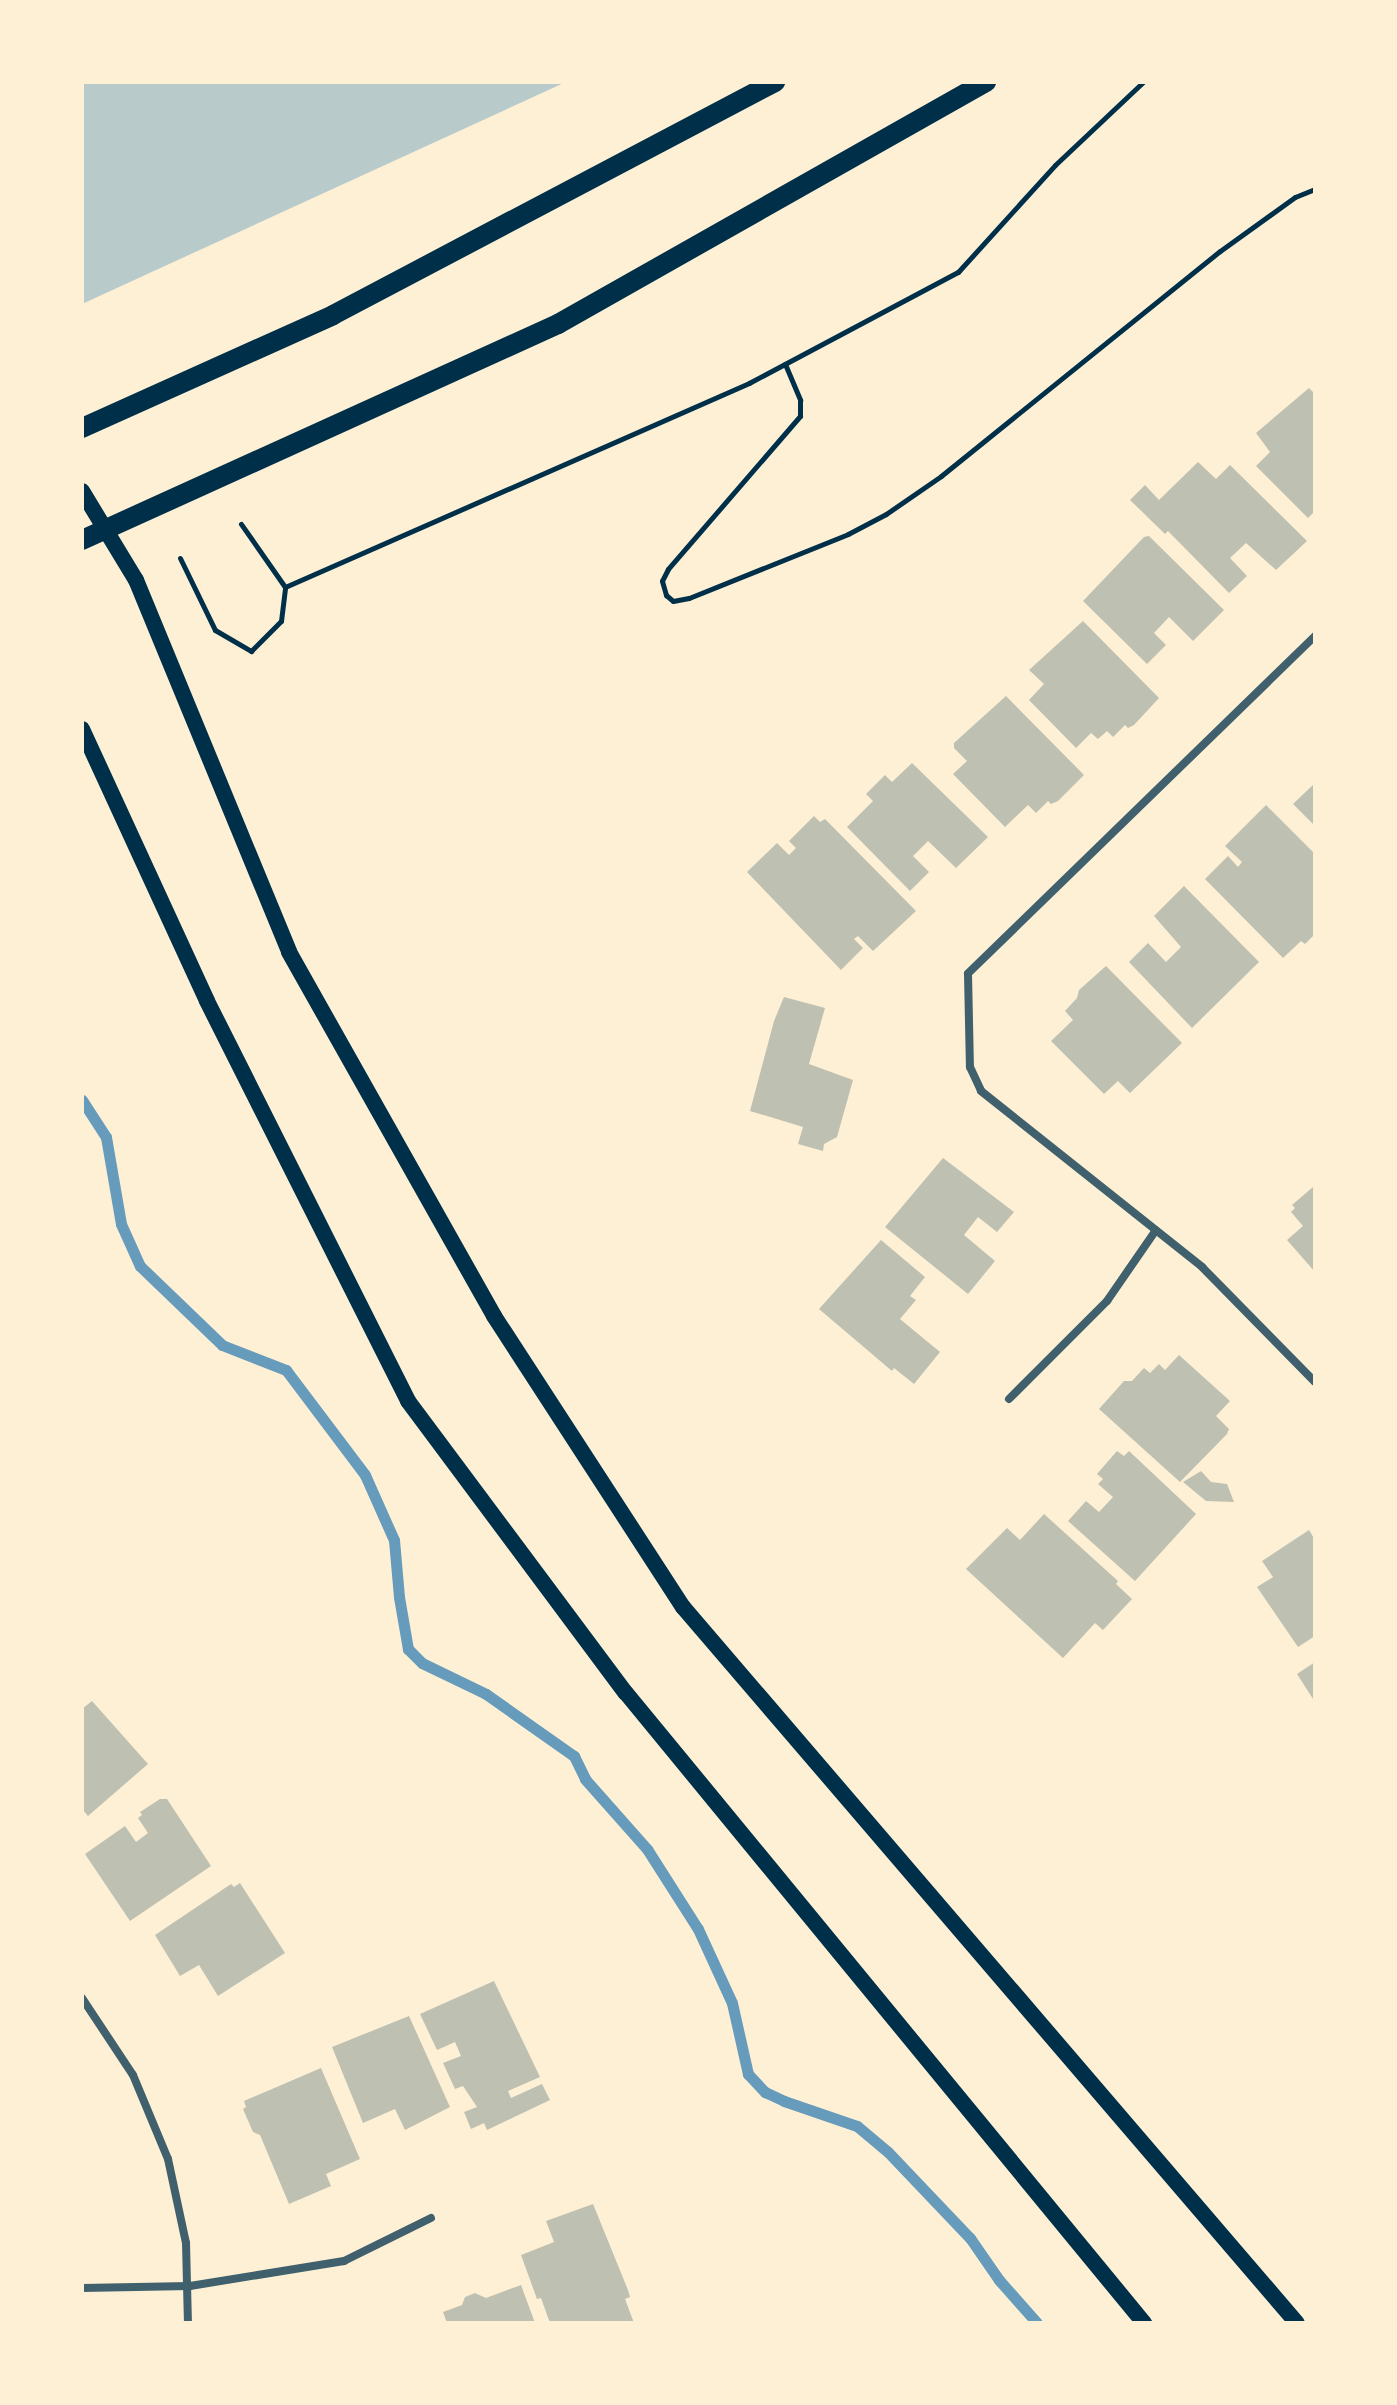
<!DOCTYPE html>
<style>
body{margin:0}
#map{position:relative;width:1397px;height:2405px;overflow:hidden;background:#fdf0d5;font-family:"Sofia Sans Condensed",sans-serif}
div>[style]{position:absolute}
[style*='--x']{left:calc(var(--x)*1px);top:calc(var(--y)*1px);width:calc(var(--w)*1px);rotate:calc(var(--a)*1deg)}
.green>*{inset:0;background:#b9caca}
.stream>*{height:11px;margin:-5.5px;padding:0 5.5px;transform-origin:5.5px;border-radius:5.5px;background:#669bbc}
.building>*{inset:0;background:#bec0b2}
.path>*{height:5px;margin:-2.5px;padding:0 2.5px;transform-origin:2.5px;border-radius:2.5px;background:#003049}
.minor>*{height:8px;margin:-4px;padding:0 4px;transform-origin:4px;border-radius:4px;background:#3f606c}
.secondary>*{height:16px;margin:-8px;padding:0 8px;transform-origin:8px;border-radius:8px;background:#003049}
.primary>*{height:20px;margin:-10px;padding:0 10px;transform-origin:10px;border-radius:10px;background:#003049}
span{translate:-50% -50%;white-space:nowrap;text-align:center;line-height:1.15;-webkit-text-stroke:7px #fdf0d5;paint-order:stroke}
.frame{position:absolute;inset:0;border:84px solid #fdf0d5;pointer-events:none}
</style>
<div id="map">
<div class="green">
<div style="clip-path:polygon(82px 82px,566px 82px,82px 304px)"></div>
</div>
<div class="stream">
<div style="--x:82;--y:1100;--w:44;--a:57"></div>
<div style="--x:106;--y:1137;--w:88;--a:80.2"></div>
<div style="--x:121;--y:1224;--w:46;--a:65.7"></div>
<div style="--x:140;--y:1266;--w:114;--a:43.9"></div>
<div style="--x:222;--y:1345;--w:69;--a:21.3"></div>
<div style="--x:286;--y:1370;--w:131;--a:53"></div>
<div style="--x:365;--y:1475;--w:71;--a:66"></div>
<div style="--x:394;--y:1540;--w:57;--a:85"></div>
<div style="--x:399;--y:1597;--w:53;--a:80.2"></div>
<div style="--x:408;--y:1649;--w:20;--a:45"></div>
<div style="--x:422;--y:1663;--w:71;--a:25.8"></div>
<div style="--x:486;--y:1694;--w:108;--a:35.2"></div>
<div style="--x:574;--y:1756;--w:25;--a:64"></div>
<div style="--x:585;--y:1779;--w:94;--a:48.5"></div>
<div style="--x:647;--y:1849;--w:95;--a:57.5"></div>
<div style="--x:698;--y:1929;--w:81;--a:65.3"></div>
<div style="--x:732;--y:2003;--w:73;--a:77.3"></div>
<div style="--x:748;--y:2074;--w:25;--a:47"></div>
<div style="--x:765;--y:2092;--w:21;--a:25"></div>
<div style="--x:784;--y:2101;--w:77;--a:18.9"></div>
<div style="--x:857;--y:2126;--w:40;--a:40"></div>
<div style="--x:888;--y:2152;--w:119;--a:46.4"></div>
<div style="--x:970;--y:2238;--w:51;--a:55.4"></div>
<div style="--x:999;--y:2280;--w:57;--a:48.5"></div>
</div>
<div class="building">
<div style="clip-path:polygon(1309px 388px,1315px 394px,1315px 511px,1308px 518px,1256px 466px,1270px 452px,1256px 433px)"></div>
<div style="clip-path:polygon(1198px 462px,1216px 479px,1230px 465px,1307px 541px,1276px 570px,1246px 543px,1230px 558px,1247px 576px,1229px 593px,1168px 531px,1165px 534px,1130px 500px,1145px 485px,1159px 500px)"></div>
<div style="clip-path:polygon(1149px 536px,1224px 610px,1193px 641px,1169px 617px,1154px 633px,1166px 645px,1147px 664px,1083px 601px,1144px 537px)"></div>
<div style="clip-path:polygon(1083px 621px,1159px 698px,1134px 725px,1128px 728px,1125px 725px,1113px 737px,1107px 731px,1098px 739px,1091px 733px,1076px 748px,1029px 700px,1044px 684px,1029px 670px)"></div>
<div style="clip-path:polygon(1006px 696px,1084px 775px,1058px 801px,1051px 804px,1048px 801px,1036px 813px,1028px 805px,1005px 827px,953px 774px,967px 761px,954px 748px,954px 743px)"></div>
<div style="clip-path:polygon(912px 763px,988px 837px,956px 868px,928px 841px,913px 856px,929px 872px,910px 891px,847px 827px,873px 801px,866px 794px,885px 775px,892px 782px)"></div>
<div style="clip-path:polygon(1315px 783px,1315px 826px,1293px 804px)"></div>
<div style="clip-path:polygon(1266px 805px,1315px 854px,1315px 934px,1305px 944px,1301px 941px,1283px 958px,1205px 879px,1228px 856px,1238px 867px,1242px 862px,1225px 846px)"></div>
<div style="clip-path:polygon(814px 816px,820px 822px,825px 819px,916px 911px,873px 951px,858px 936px,854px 939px,863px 948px,841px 970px,747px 872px,777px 843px,789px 855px,796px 848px,789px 841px)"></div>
<div style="clip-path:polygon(1184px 886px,1259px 962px,1192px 1028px,1129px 962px,1148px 943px,1166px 962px,1181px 947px,1154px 916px)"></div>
<div style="clip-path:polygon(1106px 966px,1182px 1043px,1130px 1093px,1118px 1081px,1104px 1094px,1051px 1041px,1073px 1020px,1065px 1011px,1077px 998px,1079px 990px)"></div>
<div style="clip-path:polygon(784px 997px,825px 1008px,809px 1064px,853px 1080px,837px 1137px,824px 1144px,823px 1151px,798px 1144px,803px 1127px,750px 1111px,774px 1021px)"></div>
<div style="clip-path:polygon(943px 1158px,1014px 1212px,997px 1232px,978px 1217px,964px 1235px,995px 1261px,968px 1294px,885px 1227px)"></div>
<div style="clip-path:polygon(1313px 1187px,1315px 1190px,1315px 1272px,1287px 1240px,1303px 1226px,1291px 1212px,1295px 1208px,1292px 1205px)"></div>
<div style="clip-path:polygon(881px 1240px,925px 1277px,910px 1296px,916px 1300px,900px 1319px,940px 1352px,914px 1384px,894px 1368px,892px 1371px,819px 1309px)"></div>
<div style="clip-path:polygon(1179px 1355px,1230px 1401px,1216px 1416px,1229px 1429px,1227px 1434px,1180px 1482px,1099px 1409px,1124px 1381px,1132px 1381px,1144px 1368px,1150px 1373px,1159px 1364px,1165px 1370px)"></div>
<div style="clip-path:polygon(1117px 1451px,1124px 1456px,1129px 1451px,1196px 1514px,1135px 1581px,1068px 1521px,1086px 1501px,1099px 1512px,1113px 1497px,1098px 1484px,1103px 1479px,1097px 1474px)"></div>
<div style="clip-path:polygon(1201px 1471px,1211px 1482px,1227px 1484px,1234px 1502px,1206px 1501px,1183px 1482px)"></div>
<div style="clip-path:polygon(1044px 1514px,1118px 1581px,1116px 1584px,1132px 1599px,1103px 1630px,1095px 1623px,1063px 1658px,966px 1569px,1007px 1528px,1020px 1540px)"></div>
<div style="clip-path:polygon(1309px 1530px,1315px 1540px,1315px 1636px,1298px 1647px,1257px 1587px,1273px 1577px,1262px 1561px)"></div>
<div style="clip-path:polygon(1315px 1662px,1315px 1702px,1297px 1674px)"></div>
<div style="clip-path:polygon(92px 1701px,148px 1764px,88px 1816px,82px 1809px,82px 1709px)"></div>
<div style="clip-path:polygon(160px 1799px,167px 1799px,211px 1866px,130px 1921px,85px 1854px,125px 1826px,136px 1842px,148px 1833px,138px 1818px,142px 1815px,140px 1812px)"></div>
<div style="clip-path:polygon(240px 1883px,285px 1953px,218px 1996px,199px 1965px,180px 1976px,155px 1935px,231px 1884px,234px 1887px)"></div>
<div style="clip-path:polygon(494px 1981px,540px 2077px,508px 2091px,511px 2098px,542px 2084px,550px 2100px,487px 2130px,484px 2123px,471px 2129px,464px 2112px,477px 2107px,463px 2086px,455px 2089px,443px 2063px,461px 2056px,455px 2042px,437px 2050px,420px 2014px)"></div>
<div style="clip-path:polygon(409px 2016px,450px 2107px,405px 2130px,395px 2109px,363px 2123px,332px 2047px)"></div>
<div style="clip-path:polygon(321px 2068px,360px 2159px,326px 2174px,331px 2186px,289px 2204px,260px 2135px,253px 2132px,243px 2109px,246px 2107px,244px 2101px)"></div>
<div style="clip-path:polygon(593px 2204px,628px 2290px,630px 2297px,625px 2299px,634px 2323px,550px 2323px,541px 2298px,537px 2299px,521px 2255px,554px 2242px,546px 2221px)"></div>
<div style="clip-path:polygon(521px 2285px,535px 2323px,447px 2323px,443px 2312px,462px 2305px,465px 2297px,475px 2293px,486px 2298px)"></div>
</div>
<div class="path">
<div style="--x:785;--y:364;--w:39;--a:67"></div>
<div style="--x:800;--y:400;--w:16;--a:90"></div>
<div style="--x:800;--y:416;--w:202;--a:130.8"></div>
<div style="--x:668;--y:569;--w:13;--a:117"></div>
<div style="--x:662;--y:581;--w:15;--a:74"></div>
<div style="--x:666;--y:595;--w:9;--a:41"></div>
<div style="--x:673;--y:601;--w:16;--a:-11"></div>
<div style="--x:689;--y:598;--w:171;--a:-21.9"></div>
<div style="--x:848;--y:534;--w:43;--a:-27.8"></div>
<div style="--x:886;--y:514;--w:67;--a:-34.6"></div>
<div style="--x:941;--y:476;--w:358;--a:-38.9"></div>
<div style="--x:1220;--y:251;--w:92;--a:-35.8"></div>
<div style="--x:1295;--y:197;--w:22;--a:-22"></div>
<div style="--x:180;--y:558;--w:80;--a:64.1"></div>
<div style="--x:215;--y:630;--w:42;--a:30.3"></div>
<div style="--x:251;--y:651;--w:42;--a:-45"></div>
<div style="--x:281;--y:621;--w:34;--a:-83"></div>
<div style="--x:285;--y:587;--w:77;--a:-124.9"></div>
<div style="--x:285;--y:587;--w:507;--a:-23.73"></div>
<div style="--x:749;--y:383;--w:237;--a:-28"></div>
<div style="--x:958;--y:272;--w:144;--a:-47.8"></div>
<div style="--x:1055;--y:165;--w:121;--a:-43.3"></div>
</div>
<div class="minor">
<div style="--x:1315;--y:636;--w:484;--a:135.8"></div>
<div style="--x:968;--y:974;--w:93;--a:88.8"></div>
<div style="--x:970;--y:1067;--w:26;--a:65"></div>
<div style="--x:981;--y:1091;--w:283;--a:38.5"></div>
<div style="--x:1202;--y:1267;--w:161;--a:45.5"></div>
<div style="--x:1009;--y:1399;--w:139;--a:-45"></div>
<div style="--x:1107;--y:1301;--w:86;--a:-55.4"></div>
<div style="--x:82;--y:1998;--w:92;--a:56.5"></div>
<div style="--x:133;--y:2075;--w:91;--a:67.4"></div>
<div style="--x:168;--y:2159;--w:86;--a:77.9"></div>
<div style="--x:186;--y:2243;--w:80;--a:88.6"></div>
<div style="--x:82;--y:2288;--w:108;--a:-1.1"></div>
<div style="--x:190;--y:2286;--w:156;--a:-9.2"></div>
<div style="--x:344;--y:2261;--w:97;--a:-26.3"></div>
</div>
<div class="secondary">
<div style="--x:82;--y:491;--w:104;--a:58.8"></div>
<div style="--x:136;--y:580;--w:402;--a:67.6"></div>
<div style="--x:289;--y:952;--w:418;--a:60.6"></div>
<div style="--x:494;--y:1316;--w:347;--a:57"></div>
<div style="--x:683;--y:1607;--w:943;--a:49.39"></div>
<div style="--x:82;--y:729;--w:299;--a:65.3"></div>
<div style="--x:207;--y:1001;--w:448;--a:63.3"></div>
<div style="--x:408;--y:1401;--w:364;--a:53.3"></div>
<div style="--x:626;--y:1693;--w:816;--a:50.57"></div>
</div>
<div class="primary">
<div style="--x:82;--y:428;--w:275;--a:-24.2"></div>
<div style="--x:333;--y:315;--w:500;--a:-27.8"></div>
<div style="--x:82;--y:540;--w:523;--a:-24.41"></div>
<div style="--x:558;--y:324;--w:492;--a:-29.5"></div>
</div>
<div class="frame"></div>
</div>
